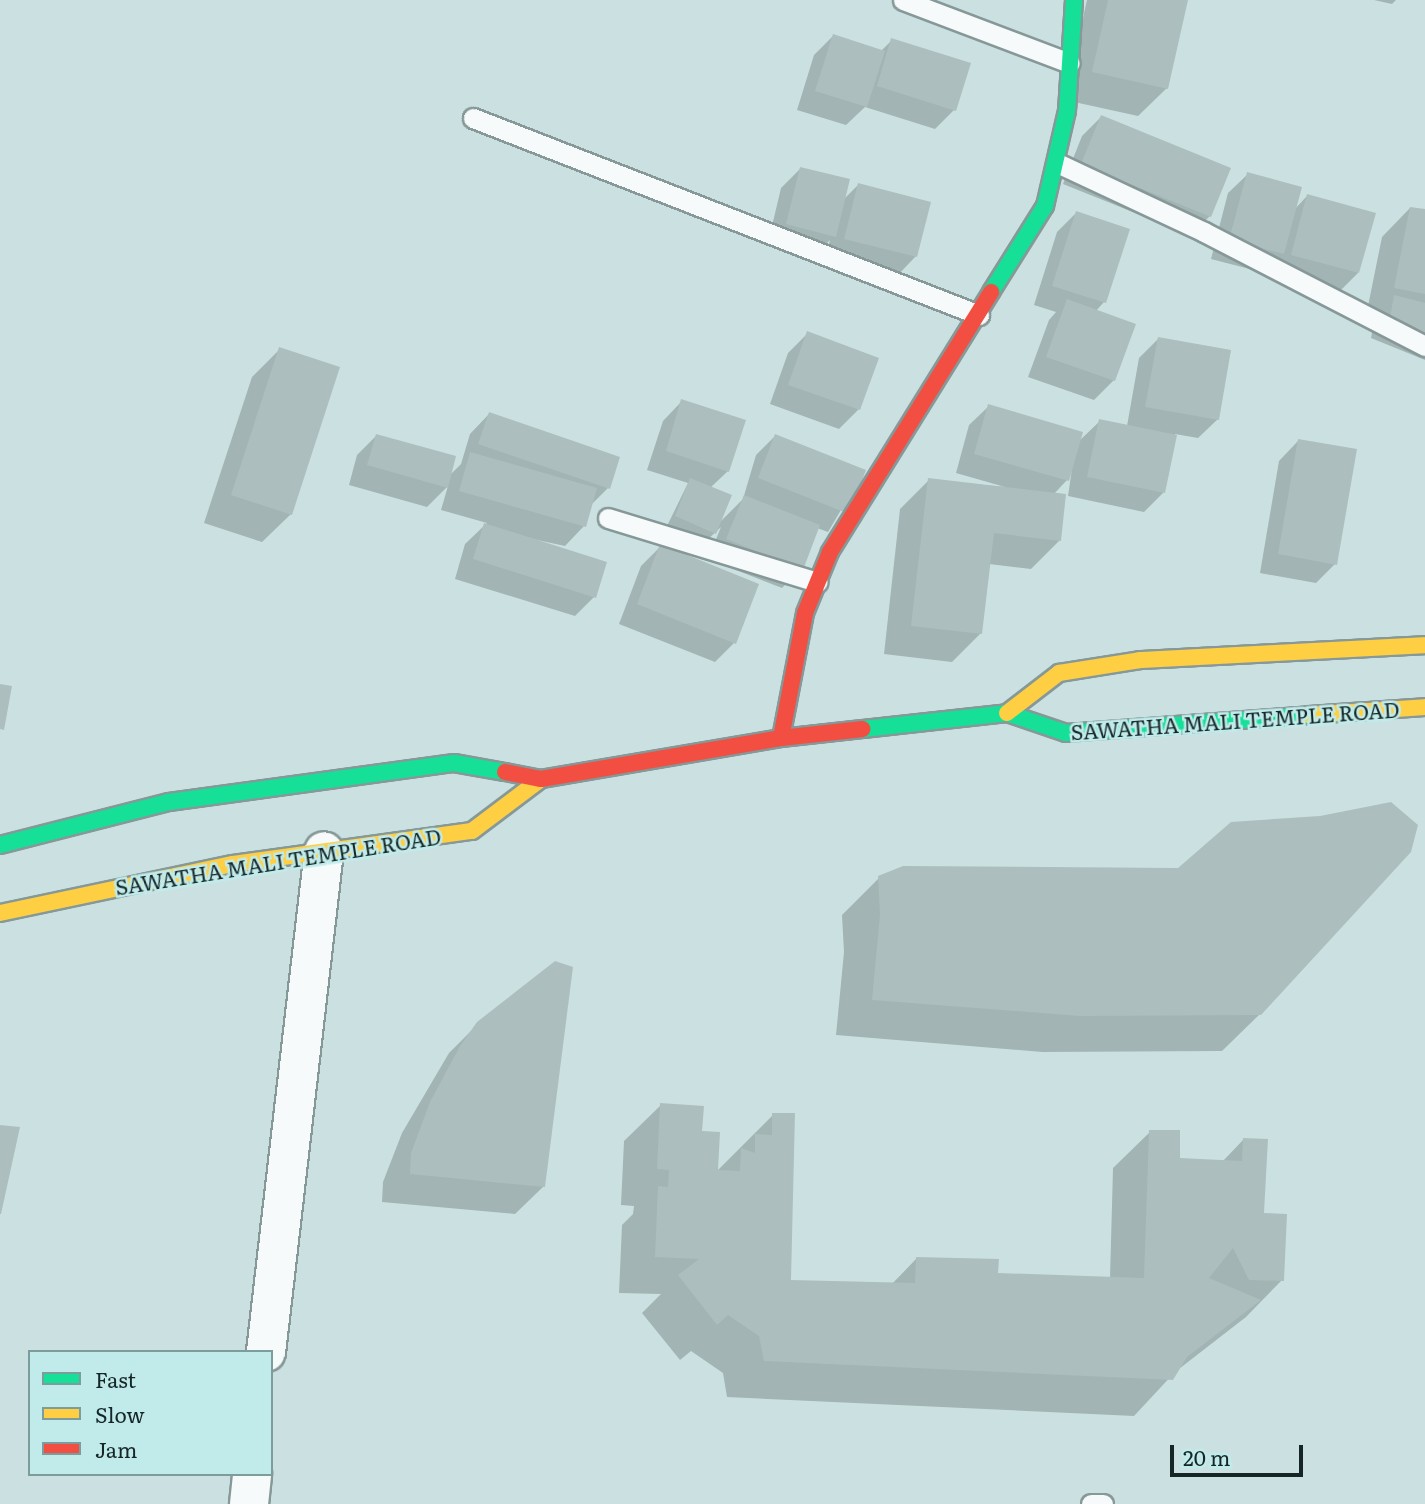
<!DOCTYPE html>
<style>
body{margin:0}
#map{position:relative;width:1425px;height:1504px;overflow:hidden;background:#cbe1e1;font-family:Literata,serif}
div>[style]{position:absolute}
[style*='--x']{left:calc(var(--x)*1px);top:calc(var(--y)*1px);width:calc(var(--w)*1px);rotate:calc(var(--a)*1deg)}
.shadow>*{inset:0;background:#0003}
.building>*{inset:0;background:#adbebe}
.roads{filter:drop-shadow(2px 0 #869898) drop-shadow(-2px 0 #869898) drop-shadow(0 2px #869898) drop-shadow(0 -2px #869898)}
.lane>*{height:19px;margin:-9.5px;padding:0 9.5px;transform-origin:9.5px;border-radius:9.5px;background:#f7fafa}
.street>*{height:38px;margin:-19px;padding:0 19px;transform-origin:19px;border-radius:19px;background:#f7fafa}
.fast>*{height:16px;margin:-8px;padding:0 8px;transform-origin:8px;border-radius:8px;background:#16e098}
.slow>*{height:16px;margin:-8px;padding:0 8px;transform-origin:8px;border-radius:8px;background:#ffcf43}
.jam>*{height:16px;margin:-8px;padding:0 8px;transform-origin:8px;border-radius:8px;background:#f24e42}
span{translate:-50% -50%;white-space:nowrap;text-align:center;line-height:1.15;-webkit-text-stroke:5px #c1ebeb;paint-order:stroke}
.street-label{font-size:21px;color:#162626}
.legend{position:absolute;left:28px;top:1350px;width:245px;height:126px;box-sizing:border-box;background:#c1ebeb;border:2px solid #7d9c9c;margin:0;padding:9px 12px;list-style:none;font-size:21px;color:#162626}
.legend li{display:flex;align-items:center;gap:14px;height:35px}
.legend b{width:35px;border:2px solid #7d9c9c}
.scale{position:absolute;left:1170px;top:1445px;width:133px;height:32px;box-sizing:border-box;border:4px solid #162626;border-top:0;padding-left:9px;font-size:21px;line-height:24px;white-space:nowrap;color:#162626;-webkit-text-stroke:5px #c1ebeb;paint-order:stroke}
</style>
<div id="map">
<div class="shadow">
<div style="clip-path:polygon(1087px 0,1186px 0,1167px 88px,1138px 116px,1065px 100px)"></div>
<div style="clip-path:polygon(1374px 0,1396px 0,1392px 4px)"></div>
<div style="clip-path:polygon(833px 36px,881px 51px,892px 40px,954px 110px,935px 129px,865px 107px,846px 125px,797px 110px,814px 55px)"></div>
<div style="clip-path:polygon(1101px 117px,1210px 216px,1190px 235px,1063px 184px,1082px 136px)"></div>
<div style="clip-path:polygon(801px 168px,843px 200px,858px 185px,916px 256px,897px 276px,825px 258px,830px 240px,815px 255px,768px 243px,781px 188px)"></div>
<div style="clip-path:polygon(1248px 174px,1294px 210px,1307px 196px,1358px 273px,1339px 292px,1211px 259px,1228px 193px)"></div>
<div style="clip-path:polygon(1410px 208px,1425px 211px,1425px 360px,1371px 338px,1375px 317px,1366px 316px,1382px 237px)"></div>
<div style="clip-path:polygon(1076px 213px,1128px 230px,1104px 302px,1096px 311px,1114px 380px,1094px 400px,1028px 377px,1049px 320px,1056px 312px,1034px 305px,1057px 232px)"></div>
<div style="clip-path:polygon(808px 333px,876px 359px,858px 410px,839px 429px,770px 404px,788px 353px)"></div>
<div style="clip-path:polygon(1158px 339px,1218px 419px,1198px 438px,1175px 434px,1163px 493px,1144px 512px,1068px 496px,1073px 462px,1067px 480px,1053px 495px,1060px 540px,1031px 569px,989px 564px,981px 633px,952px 662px,884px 654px,900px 509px,929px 480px,1005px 487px,956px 473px,969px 425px,989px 406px,1078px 442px,1100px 421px,1127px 426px,1139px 358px)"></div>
<div style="clip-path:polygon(280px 349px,291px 514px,262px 542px,204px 523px,252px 377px)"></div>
<div style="clip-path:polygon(682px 401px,728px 471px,710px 488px,719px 523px,743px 499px,756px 455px,775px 436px,864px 471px,828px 532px,817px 528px,801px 569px,782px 588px,708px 559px,721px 527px,705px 542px,667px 526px,688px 483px,647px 470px,663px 421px)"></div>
<div style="clip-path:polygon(489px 414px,608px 488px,590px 506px,584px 526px,565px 546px,519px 536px,594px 597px,575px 616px,455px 579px,465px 544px,487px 523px,441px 510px,448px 486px,427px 507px,349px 485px,357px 455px,376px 436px,450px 475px,461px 464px,470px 434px)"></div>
<div style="clip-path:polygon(1298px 441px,1335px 564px,1316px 583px,1260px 573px,1279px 461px)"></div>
<div style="clip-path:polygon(661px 546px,734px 643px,715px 662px,619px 624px,641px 566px)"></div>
<div style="clip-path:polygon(1179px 869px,1260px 1014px,1222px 1051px,1042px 1052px,836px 1035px,844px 952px,842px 915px,879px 878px)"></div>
<div style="clip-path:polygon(478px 1024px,544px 1186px,515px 1214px,382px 1202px,383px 1182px,402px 1133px,449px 1053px)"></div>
<div style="clip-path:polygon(661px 1105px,701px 1133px,716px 1172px,773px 1115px,789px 1282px,891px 1285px,917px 1258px,997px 1275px,1110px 1278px,1113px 1168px,1150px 1132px,1178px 1160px,1222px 1162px,1243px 1140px,1282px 1280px,1246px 1317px,1175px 1372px,1134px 1416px,727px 1397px,723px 1373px,691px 1351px,680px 1360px,642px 1313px,661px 1294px,619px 1293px,622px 1225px,633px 1214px,634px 1206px,621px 1205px,624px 1141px)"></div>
</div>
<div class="building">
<div style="clip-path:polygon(1108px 0,1188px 0,1168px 89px,1092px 72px)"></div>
<div style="clip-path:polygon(833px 34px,885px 51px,867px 107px,815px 91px)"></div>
<div style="clip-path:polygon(891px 38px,971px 63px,956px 111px,877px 86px)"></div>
<div style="clip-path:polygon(1101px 115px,1231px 168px,1211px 217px,1081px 164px)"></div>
<div style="clip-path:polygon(800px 167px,850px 179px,836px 237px,786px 224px)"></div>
<div style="clip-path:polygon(1247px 172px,1302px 187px,1284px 254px,1229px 240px)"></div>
<div style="clip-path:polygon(858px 183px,931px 202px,917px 257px,844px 239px)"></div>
<div style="clip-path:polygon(1307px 194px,1376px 213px,1359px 273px,1291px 255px)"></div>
<div style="clip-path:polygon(1410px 207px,1425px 209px,1425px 294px,1394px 288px)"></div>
<div style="clip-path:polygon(1076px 211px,1130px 229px,1106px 303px,1052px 286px)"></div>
<div style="clip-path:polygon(1394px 295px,1425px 303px,1425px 333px,1390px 318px)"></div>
<div style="clip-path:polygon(1067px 299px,1136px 324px,1115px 381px,1046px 357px)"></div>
<div style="clip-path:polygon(807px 331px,879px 358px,860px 410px,788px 385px)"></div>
<div style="clip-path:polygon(1158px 337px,1231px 350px,1219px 420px,1145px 407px)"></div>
<div style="clip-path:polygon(279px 347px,340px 367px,292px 515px,231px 495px)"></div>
<div style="clip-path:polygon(681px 399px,746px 420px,729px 472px,666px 451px)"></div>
<div style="clip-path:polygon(988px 404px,1083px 432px,1069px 481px,974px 454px)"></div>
<div style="clip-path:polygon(489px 412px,620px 457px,610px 489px,478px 444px)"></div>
<div style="clip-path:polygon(1099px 419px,1177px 435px,1165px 493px,1087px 477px)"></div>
<div style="clip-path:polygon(376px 434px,456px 456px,448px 488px,367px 465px)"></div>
<div style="clip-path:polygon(775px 434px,866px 470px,849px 514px,758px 478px)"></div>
<div style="clip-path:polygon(1298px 439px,1357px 449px,1337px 565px,1278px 554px)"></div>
<div style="clip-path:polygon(470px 452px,597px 488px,586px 527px,459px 491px)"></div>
<div style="clip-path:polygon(690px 478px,732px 495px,716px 534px,675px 516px)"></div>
<div style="clip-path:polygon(928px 478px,1066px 494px,1061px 541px,994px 533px,982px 634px,911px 626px)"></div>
<div style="clip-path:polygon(744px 495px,820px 525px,803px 570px,726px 539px)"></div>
<div style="clip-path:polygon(484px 523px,607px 562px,596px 598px,473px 559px)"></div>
<div style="clip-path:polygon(660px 544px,759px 584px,736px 644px,637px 604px)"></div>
<div style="clip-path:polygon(0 684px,12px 686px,4px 730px,0 729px)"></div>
<div style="clip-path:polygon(1391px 802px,1418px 825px,1411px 852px,1261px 1015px,1080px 1016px,872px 1000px,880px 915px,878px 876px,903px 866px,1178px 868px,1231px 822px,1320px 816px)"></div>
<div style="clip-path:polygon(555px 961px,573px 967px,545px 1187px,410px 1174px,411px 1153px,430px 1102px,460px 1046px,477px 1022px)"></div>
<div style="clip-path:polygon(660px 1103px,704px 1106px,702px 1131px,720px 1132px,718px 1170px,740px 1171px,741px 1148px,755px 1153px,755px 1134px,772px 1135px,772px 1113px,795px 1113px,791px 1280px,915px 1283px,916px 1257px,999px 1259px,998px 1273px,1144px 1278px,1149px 1130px,1180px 1130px,1180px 1158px,1242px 1161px,1243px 1138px,1268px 1139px,1264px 1213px,1287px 1214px,1284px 1281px,1249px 1280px,1233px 1248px,1209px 1278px,1261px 1300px,1187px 1357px,1173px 1380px,764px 1361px,759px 1336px,728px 1315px,717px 1325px,678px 1275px,699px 1259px,655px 1257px,658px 1186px,668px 1187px,669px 1170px,657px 1169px)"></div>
<div style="clip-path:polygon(0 1125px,20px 1127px,1px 1214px,0 1214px)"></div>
</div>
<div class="roads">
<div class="lane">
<div style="--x:903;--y:0;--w:178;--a:20.7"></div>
<div style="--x:473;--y:118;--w:543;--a:21.27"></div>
<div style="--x:1057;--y:163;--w:162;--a:25.1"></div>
<div style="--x:1204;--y:232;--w:249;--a:27.3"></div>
<div style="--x:608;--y:518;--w:219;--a:17"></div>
<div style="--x:1091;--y:1504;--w:12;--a:0"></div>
</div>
<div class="street">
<div style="--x:266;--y:1352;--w:504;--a:-83.4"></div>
<div style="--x:249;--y:1504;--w:30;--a:-84"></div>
</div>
<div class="fast">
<div style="--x:991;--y:292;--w:102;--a:-57.9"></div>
<div style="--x:1045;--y:206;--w:98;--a:-77"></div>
<div style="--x:1067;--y:111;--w:111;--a:-86.4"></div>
<div style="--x:863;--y:729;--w:145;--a:-6.3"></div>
<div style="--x:1007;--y:713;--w:62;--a:18.7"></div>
<div style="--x:1066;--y:733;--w:244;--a:-4.2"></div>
<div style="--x:0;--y:845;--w:174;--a:-14.3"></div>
<div style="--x:169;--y:802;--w:288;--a:-7.8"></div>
<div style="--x:454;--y:763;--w:52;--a:10"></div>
</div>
<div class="slow">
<div style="--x:1007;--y:713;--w:66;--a:-37.6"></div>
<div style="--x:1059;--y:673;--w:82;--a:-9.1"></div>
<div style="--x:1140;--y:660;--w:285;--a:-3"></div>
<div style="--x:1309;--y:715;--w:116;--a:-3.9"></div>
<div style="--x:0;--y:913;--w:238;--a:-11.9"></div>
<div style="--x:233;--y:864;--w:241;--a:-7.9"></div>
<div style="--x:472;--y:831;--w:86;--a:-37"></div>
</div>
<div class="jam">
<div style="--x:781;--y:738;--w:127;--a:-79.1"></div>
<div style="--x:805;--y:613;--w:66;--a:-67.7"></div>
<div style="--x:830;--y:552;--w:306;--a:-58.2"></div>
<div style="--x:505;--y:772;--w:37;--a:11"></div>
<div style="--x:541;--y:779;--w:243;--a:-9.7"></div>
<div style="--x:781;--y:738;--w:82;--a:-6.3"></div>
</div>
</div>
<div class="street-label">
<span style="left:1235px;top:720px;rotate:-4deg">SAWATHA MALI TEMPLE ROAD</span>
<span style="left:278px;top:861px;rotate:-9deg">SAWATHA MALI TEMPLE ROAD</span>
</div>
<ul class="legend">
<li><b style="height:9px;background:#16e098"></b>Fast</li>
<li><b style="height:9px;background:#ffcf43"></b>Slow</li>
<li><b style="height:9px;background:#f24e42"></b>Jam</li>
</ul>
<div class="scale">20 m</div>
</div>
